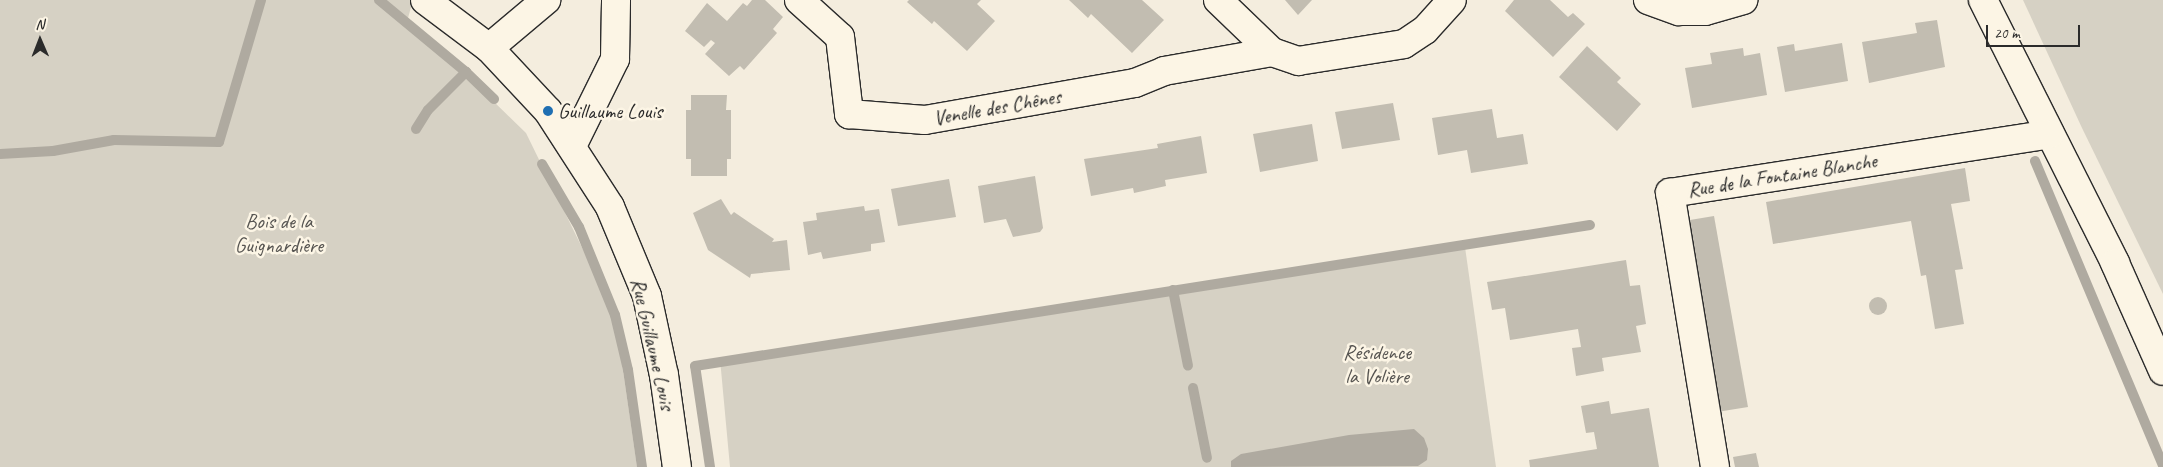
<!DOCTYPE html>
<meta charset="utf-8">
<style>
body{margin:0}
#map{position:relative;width:2163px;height:467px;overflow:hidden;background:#f4edde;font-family:Caveat,sans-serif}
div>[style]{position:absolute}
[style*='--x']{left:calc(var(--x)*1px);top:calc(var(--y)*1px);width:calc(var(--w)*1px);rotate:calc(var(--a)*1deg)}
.green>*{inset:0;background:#d6d1c4}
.water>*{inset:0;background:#afaaa0}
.stream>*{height:10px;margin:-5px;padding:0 5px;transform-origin:5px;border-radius:5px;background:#afaaa0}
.building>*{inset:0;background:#c2bdb1}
.round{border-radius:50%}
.roads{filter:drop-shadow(1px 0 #2b2b2b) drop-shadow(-1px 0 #2b2b2b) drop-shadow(0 1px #2b2b2b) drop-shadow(0 -1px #2b2b2b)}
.minor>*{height:28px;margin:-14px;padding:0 14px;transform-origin:14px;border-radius:14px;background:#fcf5e5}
.dots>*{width:14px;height:14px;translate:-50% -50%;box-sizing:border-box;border:2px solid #fcf5e5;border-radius:50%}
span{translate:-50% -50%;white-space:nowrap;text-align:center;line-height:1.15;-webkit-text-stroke:5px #fcf5e5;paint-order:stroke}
.street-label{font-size:21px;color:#2b2b2b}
.poi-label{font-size:21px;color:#2b2b2b}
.left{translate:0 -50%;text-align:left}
.park-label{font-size:21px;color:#565451}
.north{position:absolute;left:15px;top:15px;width:50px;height:50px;-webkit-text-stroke:4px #fcf5e5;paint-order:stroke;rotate:359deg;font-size:14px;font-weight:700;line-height:20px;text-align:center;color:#2b2b2b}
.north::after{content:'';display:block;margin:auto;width:18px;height:22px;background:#2b2b2b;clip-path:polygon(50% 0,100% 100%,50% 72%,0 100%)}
.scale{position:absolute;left:1986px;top:25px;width:94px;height:22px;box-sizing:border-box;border:2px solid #2b2b2b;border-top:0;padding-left:6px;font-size:15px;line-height:18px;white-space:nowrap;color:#2b2b2b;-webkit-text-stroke:4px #fcf5e5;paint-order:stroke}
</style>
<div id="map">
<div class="green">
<div style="clip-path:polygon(0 0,413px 0,408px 18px,526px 133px,615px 315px,637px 467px,0 467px)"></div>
<div style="clip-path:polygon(2023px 0,2163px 0,2163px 294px,2082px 128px)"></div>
<div style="clip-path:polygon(1465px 247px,1496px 467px,730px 467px,720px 359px)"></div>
</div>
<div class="water">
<div style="clip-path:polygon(1414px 429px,1424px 438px,1428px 449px,1427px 460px,1418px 466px,1231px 467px,1231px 461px,1241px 454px,1349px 435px)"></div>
</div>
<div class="stream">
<div style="--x:379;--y:0;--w:113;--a:39.6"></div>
<div style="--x:466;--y:72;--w:39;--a:44"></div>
<div style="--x:416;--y:129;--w:22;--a:-58"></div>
<div style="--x:428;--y:110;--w:54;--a:-45"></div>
<div style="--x:0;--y:154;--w:53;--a:-3.2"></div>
<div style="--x:53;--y:151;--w:62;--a:-10.2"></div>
<div style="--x:114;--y:140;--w:105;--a:1.1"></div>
<div style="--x:219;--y:142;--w:148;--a:-73.5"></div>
<div style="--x:2035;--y:161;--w:331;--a:67.2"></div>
<div style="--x:542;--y:164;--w:73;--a:59.6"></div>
<div style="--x:579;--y:227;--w:95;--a:67.8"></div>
<div style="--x:615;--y:315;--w:57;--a:76.7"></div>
<div style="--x:628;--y:370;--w:98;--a:81.8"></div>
<div style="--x:1173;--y:290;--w:77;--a:78.8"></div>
<div style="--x:1193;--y:388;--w:71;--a:78.7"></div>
<div style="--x:710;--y:467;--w:102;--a:-98.4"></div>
<div style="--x:695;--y:366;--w:906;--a:-8.95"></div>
</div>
<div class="building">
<div style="clip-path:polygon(752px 0,765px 0,783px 17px,773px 29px,777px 33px,744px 70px,740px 66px,729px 76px,705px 54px,715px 43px,711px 40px,704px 47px,685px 31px,707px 3px,727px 21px,743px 3px,747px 6px)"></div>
<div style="clip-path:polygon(909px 0,981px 0,977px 4px,995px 21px,967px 51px,934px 21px,932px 24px,907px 2px)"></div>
<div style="clip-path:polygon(1069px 0,1142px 0,1164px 20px,1132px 53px,1091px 14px,1088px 18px)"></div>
<div style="clip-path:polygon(1285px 0,1312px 0,1298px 15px)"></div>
<div style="clip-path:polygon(1514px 0,1550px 0,1568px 17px,1573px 13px,1585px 24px,1553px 57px,1505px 11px)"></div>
<div style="clip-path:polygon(1937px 20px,1945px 67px,1869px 83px,1862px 42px,1917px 33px,1915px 23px)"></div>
<div style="clip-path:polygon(1842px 43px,1848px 81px,1785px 92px,1777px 47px,1794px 44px,1795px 51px)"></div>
<div style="clip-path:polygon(1587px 46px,1621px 78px,1617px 82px,1641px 104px,1617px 131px,1559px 77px)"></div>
<div style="clip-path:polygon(1743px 48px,1744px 56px,1760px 53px,1767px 95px,1692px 108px,1685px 68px,1712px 64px,1710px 53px)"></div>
<div style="clip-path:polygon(691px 95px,727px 95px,726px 110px,731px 110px,731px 159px,727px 159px,727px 176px,691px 176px,691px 159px,686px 159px,686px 110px,691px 110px)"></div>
<div style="clip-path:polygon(1393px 103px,1400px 140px,1342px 149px,1335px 112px)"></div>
<div style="clip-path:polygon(1492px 109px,1497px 138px,1523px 134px,1528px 164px,1471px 173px,1467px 150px,1438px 155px,1432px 118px)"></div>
<div style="clip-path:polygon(1312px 124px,1318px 161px,1260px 172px,1253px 134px)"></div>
<div style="clip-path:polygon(1201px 136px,1207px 173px,1165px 180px,1166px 186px,1134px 193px,1133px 188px,1091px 196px,1084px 159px,1158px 148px,1157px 144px)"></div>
<div style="clip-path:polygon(1965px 168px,1970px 201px,1951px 204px,1963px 269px,1955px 270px,1964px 324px,1935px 329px,1926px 275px,1921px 276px,1911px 221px,1773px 244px,1766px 202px)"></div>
<div style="clip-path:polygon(1035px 176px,1043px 228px,1040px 232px,1013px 237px,1006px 219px,984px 223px,978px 186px)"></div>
<div style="clip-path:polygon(949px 179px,956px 217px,898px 226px,891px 189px)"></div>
<div style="clip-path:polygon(721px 199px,731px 215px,734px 212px,753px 225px,774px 239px,772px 242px,787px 240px,790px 270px,751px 274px,750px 278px,708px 250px,693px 213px)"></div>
<div style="clip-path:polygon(864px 206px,865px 211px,879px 209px,885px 242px,871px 244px,871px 251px,823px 259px,821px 252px,808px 255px,803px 222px,817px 220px,816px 213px)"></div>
<div style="clip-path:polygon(1714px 216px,1748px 407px,1717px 412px,1684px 221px)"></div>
<div style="clip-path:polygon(1626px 260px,1630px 286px,1640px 285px,1646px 324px,1636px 326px,1641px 352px,1602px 358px,1604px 371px,1576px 376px,1572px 348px,1581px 347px,1578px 329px,1510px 340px,1505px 308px,1492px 310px,1487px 282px)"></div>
<div class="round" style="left:1869px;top:297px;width:18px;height:18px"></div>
<div style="clip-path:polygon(1609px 401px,1611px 414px,1649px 408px,1659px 467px,1530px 467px,1529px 460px,1597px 449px,1594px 432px,1586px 433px,1581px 406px)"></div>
<div style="clip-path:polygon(1756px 453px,1759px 467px,1735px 467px,1733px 457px)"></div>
</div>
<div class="roads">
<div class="minor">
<div style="--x:425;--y:0;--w:80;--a:36.9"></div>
<div style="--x:489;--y:48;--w:86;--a:46.9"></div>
<div style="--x:548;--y:111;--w:114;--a:57.1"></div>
<div style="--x:610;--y:207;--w:96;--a:67.4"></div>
<div style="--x:647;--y:296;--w:81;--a:77.9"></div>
<div style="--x:664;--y:375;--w:93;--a:82"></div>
<div style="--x:799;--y:0;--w:55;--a:42.1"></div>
<div style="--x:840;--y:37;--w:78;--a:83.3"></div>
<div style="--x:849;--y:114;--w:76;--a:4.5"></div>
<div style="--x:925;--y:120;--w:213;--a:-10"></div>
<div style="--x:1135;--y:83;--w:31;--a:-22"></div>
<div style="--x:1164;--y:71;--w:110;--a:-10"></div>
<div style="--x:1218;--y:0;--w:75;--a:43.9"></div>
<div style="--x:1272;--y:52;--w:28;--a:19"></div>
<div style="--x:1298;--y:61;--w:107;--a:-9.1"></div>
<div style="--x:1404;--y:44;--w:25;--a:-34"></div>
<div style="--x:1425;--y:30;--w:40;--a:-48"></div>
<div style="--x:1648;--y:0;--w:33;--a:20"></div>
<div style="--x:1679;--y:11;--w:26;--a:0"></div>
<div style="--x:1705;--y:11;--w:40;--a:-16"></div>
<div style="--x:1983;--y:0;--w:294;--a:63.3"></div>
<div style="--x:2115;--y:263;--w:118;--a:66"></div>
<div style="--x:489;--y:48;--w:75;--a:-40.1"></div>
<div style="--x:573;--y:144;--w:95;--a:-63.7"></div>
<div style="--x:615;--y:59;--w:59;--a:-89"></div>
<div style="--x:1715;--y:467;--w:278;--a:-99.3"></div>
<div style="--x:1670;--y:193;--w:384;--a:-8.8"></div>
</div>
</div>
<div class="dots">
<div style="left:548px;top:111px;background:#1f6fb2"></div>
</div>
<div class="street-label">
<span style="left:997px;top:107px;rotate:-10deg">Venelle des Chênes</span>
<span style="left:1782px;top:175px;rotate:-9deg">Rue de la Fontaine Blanche</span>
<span style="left:653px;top:344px;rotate:77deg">Rue Guillaume Louis</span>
</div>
<div class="poi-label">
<span class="left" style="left:558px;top:111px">Guillaume Louis</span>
</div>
<div class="park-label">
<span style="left:279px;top:233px">Bois de la<br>Guignardière</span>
<span style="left:1377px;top:364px">Résidence<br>la Volière</span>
</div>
<div class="north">N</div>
<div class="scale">20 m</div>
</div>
